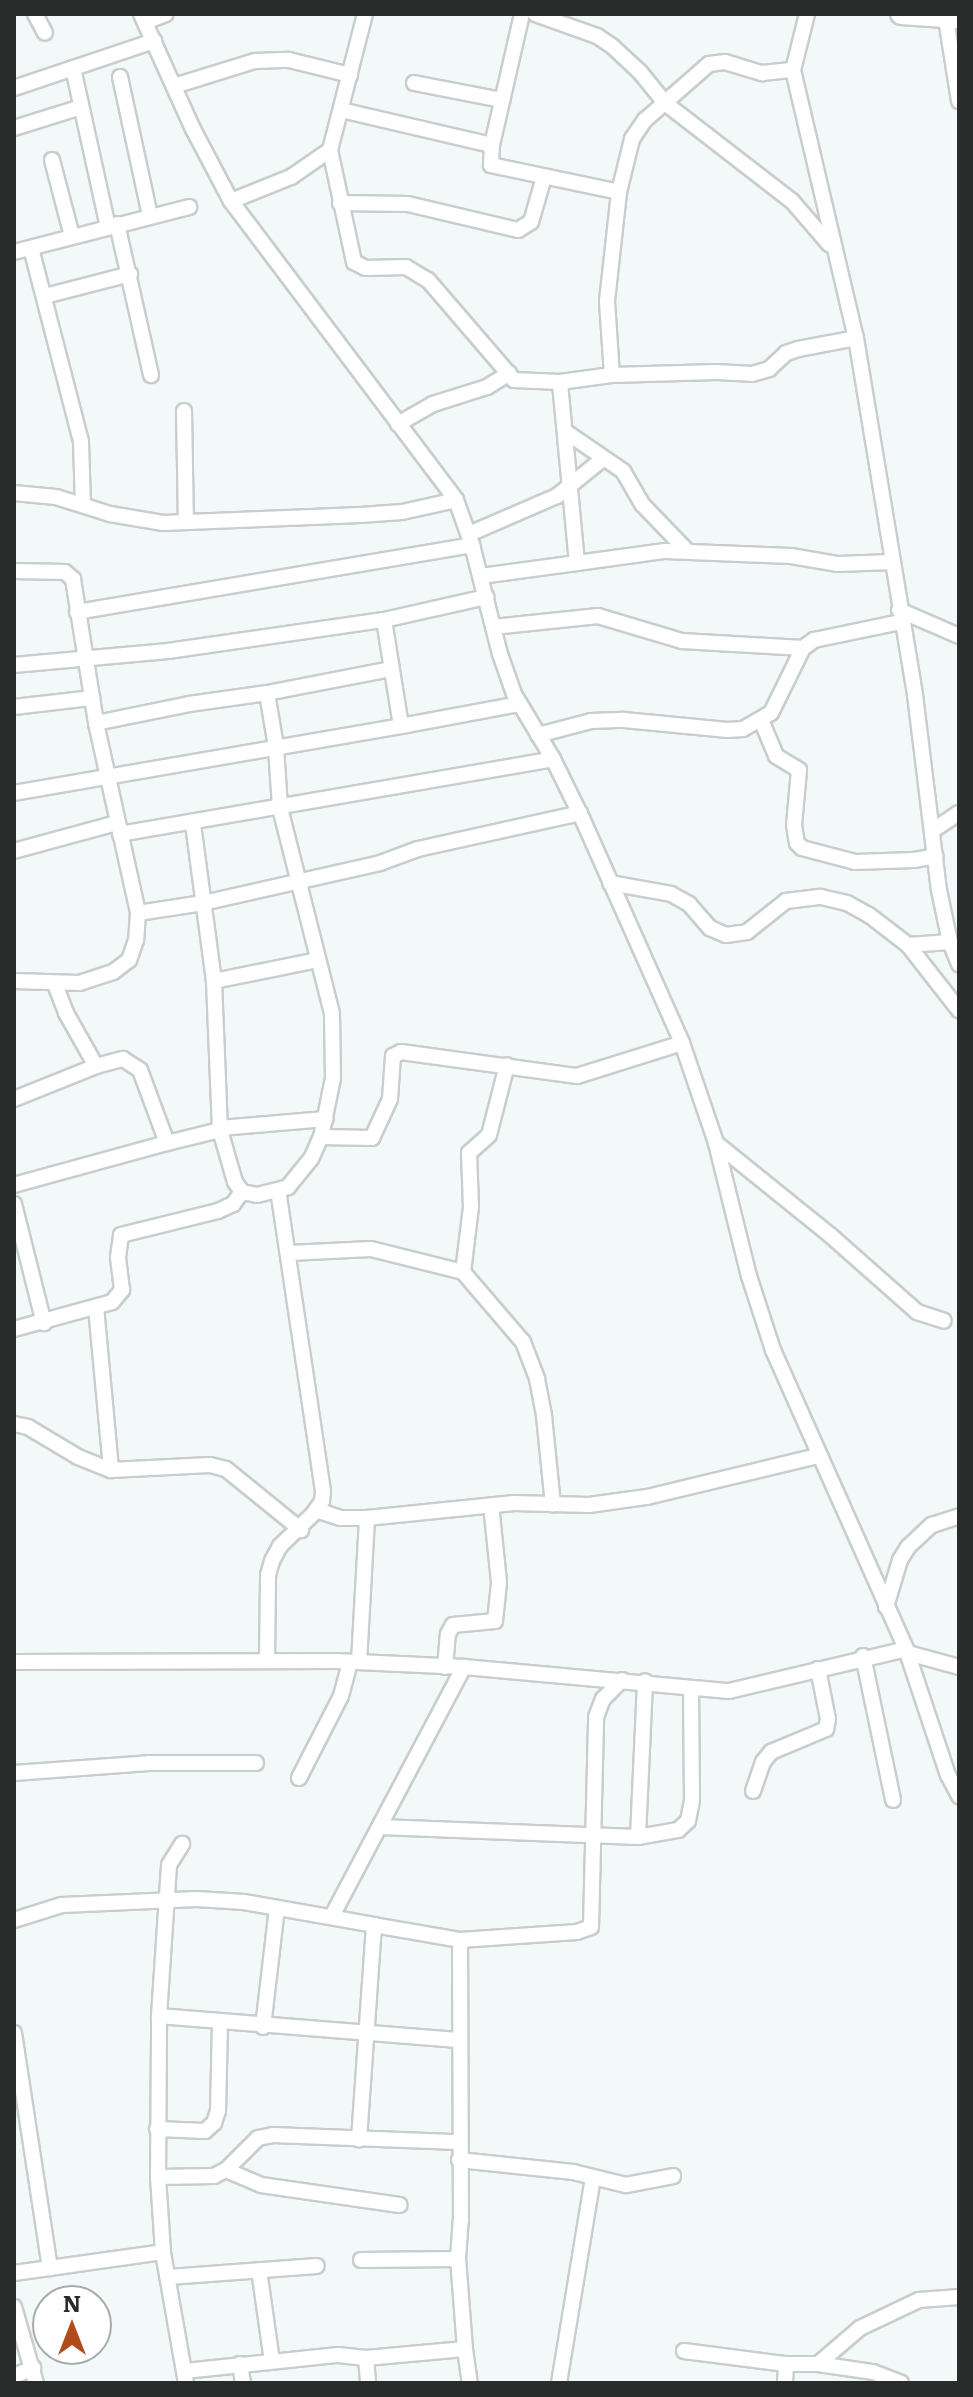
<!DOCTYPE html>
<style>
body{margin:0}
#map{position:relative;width:973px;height:2397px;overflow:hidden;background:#f2f9f8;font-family:Literata,serif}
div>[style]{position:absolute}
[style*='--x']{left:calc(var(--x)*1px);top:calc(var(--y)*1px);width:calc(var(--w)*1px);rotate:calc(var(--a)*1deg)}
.roads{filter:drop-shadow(2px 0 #c8cecd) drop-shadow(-2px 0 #c8cecd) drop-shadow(0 2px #c8cecd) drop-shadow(0 -2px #c8cecd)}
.street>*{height:14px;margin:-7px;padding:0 7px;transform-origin:7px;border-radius:7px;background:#fff}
.secondary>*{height:20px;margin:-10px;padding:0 10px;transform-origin:10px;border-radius:10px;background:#fff}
span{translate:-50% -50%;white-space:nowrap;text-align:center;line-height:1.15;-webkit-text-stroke:7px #fff;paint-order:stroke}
.frame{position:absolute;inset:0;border:16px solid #2a2c2c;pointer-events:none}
.north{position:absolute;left:32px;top:2285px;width:80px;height:80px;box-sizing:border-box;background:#fff;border:2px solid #aaabab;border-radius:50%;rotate:0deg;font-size:22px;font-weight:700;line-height:32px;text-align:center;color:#2a2c2c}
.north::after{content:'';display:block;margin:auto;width:28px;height:36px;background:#b04c19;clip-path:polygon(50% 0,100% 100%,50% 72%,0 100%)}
</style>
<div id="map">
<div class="roads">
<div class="street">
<div style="--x:35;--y:14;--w:21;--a:62"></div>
<div style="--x:141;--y:14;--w:126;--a:65.7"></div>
<div style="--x:193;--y:129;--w:81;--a:62.2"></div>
<div style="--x:231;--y:201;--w:374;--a:53"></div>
<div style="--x:456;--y:500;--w:48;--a:70.4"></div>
<div style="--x:472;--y:545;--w:113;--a:75.6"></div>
<div style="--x:500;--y:654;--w:42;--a:70.7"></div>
<div style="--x:514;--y:694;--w:76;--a:59"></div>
<div style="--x:553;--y:759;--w:66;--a:63.8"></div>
<div style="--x:582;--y:818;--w:246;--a:66"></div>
<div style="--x:682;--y:1043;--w:106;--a:71.2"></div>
<div style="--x:716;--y:1143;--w:137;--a:76.1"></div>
<div style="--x:749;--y:1276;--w:78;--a:72"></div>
<div style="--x:773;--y:1350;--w:327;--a:66"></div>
<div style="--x:906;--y:1649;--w:133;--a:71.6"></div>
<div style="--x:948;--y:1775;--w:24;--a:62"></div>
<div style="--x:365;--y:14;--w:140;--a:104.4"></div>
<div style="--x:330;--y:150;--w:115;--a:77.9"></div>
<div style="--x:354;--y:262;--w:13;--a:27"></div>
<div style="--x:366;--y:268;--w:40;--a:-1.4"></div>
<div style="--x:406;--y:267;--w:26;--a:31"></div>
<div style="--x:428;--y:280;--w:132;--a:49.3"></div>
<div style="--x:514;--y:380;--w:46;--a:2.5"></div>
<div style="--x:560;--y:382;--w:52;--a:-7.7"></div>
<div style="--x:612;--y:375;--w:104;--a:-1.7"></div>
<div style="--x:716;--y:372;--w:36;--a:3"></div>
<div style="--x:752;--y:374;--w:18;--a:-16"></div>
<div style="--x:769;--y:369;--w:23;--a:-43"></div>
<div style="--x:786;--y:353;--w:13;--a:-18"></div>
<div style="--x:798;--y:349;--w:59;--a:-10.7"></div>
<div style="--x:522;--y:14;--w:134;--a:102.9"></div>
<div style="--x:492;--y:145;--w:20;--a:93"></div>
<div style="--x:491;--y:165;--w:131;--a:11.9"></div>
<div style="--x:535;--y:14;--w:66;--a:19.5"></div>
<div style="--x:597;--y:36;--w:18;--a:34"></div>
<div style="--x:612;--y:46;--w:38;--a:43"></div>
<div style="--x:640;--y:72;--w:40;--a:51"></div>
<div style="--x:665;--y:103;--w:160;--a:37.7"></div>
<div style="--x:792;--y:201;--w:57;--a:49.3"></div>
<div style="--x:807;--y:14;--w:58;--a:104"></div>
<div style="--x:793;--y:70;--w:275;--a:76.8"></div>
<div style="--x:856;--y:338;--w:362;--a:80.6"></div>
<div style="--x:915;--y:695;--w:196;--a:83"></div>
<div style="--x:939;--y:890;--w:53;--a:78.1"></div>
<div style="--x:950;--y:942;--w:24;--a:68"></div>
<div style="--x:946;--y:19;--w:83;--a:81"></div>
<div style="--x:145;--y:22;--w:22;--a:-21"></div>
<div style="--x:73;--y:68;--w:163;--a:77.6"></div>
<div style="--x:120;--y:77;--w:142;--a:77.8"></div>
<div style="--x:414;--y:83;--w:90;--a:10.9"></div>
<div style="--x:174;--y:86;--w:85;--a:-17.2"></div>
<div style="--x:255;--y:61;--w:34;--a:-2"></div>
<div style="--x:289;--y:60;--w:63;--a:13.8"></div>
<div style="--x:14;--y:88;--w:148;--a:-18.6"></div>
<div style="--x:341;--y:110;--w:155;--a:13.1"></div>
<div style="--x:14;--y:128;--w:70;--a:-17.4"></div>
<div style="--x:52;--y:160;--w:79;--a:75.3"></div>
<div style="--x:231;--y:201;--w:65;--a:-21.8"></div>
<div style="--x:291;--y:177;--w:47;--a:-34.7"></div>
<div style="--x:340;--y:203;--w:68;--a:0.8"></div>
<div style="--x:408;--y:204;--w:113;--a:13.3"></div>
<div style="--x:518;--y:230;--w:15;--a:-32"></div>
<div style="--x:531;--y:222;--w:47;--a:-73.9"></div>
<div style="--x:117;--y:224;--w:155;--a:77.3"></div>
<div style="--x:31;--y:248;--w:200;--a:75.5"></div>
<div style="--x:81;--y:442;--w:62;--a:88.2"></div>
<div style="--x:14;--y:252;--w:181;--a:-14.4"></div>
<div style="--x:45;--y:296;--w:88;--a:-14.5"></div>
<div style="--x:612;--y:375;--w:74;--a:-93.9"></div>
<div style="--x:607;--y:301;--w:110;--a:-83.7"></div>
<div style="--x:619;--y:192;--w:55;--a:-76.2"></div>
<div style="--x:632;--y:139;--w:23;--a:-56"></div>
<div style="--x:645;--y:120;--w:85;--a:-41.2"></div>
<div style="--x:709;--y:64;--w:16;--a:-7"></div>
<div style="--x:725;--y:62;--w:39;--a:17"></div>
<div style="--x:762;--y:73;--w:31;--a:-6"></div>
<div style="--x:184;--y:411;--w:110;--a:89"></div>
<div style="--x:398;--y:424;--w:40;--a:-29.7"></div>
<div style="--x:433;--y:404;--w:57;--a:-17.5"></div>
<div style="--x:487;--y:387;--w:26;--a:-32"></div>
<div style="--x:566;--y:432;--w:69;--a:34.4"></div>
<div style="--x:623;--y:471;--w:39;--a:60"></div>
<div style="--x:643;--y:505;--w:65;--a:46.2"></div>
<div style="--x:14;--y:493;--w:42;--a:5.4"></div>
<div style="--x:56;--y:497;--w:57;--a:17.5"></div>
<div style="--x:110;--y:514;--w:54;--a:9.6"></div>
<div style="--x:163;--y:523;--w:198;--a:-2.3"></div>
<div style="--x:361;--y:515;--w:41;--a:-4.2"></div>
<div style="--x:402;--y:512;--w:55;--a:-12.5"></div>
<div style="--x:469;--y:534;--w:96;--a:-23.4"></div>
<div style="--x:557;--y:496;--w:60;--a:-39"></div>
<div style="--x:577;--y:563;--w:89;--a:-7.8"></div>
<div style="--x:665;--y:551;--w:126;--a:2.3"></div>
<div style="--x:791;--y:556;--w:48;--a:9.7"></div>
<div style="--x:838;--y:564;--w:54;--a:-2.1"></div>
<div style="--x:14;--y:571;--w:51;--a:1.1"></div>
<div style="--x:65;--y:572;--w:11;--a:41"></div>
<div style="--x:73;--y:579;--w:146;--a:80.9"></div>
<div style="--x:96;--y:723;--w:195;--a:77.5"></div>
<div style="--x:138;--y:913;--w:27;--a:94"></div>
<div style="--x:136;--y:940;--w:21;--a:109"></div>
<div style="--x:129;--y:960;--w:20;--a:143"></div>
<div style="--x:113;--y:972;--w:35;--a:162"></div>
<div style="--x:80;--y:983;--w:66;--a:-178.3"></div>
<div style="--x:481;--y:576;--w:97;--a:-7.7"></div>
<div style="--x:577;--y:563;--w:182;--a:-95.4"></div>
<div style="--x:899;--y:610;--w:65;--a:23.4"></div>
<div style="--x:77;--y:612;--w:401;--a:-9.6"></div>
<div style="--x:493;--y:627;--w:106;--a:-6"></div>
<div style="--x:598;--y:616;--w:88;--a:16.6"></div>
<div style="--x:682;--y:641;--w:121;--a:3.3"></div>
<div style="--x:14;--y:665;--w:155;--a:-5.2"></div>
<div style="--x:168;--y:651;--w:218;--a:-8.2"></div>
<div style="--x:384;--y:620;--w:105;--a:-12.7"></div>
<div style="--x:267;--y:693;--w:127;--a:-10.9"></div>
<div style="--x:14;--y:707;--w:79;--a:-6.6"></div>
<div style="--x:761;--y:720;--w:39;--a:67"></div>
<div style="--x:776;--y:756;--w:27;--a:31"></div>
<div style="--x:799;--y:770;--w:55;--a:95.2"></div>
<div style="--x:794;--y:825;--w:18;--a:81"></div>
<div style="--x:797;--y:843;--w:7;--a:45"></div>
<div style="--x:802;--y:848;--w:55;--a:14.8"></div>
<div style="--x:855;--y:862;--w:59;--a:-1.9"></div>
<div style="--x:914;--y:860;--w:22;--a:-10"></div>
<div style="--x:96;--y:723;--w:95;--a:-11.5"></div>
<div style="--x:189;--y:704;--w:79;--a:-8"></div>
<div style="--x:267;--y:693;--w:55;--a:80.5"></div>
<div style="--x:276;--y:747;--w:61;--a:86.2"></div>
<div style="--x:280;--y:808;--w:212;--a:75.8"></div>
<div style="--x:332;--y:1014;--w:64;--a:89.1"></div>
<div style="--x:333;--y:1078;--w:60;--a:101.5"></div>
<div style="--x:401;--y:726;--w:121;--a:-10.5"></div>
<div style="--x:538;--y:735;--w:55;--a:-14.8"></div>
<div style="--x:591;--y:721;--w:33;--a:-2"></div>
<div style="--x:624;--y:720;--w:104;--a:5.5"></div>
<div style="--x:728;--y:730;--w:15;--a:-4"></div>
<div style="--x:743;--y:729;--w:32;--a:-30"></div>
<div style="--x:771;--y:713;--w:72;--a:-63.8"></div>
<div style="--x:803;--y:648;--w:14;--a:-36"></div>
<div style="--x:814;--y:640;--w:89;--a:-11.7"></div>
<div style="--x:14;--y:793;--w:393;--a:-9.8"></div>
<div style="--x:401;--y:726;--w:107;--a:-99.1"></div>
<div style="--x:193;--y:824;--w:158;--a:82.4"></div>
<div style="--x:214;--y:981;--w:149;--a:87.7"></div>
<div style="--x:932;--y:831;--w:32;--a:-34"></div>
<div style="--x:120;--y:834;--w:439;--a:-9.8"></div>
<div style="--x:14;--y:851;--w:107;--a:-15.2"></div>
<div style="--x:610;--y:883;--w:62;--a:10.2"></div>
<div style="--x:671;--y:894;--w:21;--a:29"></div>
<div style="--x:689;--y:904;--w:32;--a:49"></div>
<div style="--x:710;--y:928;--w:17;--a:24"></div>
<div style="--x:726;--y:935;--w:21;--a:-8"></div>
<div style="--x:747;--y:932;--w:50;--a:-38.5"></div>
<div style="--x:786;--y:901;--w:35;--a:-7"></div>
<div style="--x:821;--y:897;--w:27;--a:13"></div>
<div style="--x:847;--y:903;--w:25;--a:29"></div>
<div style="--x:869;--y:915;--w:49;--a:37.6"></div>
<div style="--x:908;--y:945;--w:83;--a:51.9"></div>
<div style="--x:138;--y:913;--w:66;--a:-8.7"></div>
<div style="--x:203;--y:903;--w:181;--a:-12.7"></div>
<div style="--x:380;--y:863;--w:40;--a:-20.2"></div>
<div style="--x:418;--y:849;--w:166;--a:-12.5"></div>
<div style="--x:908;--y:945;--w:42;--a:-4.1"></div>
<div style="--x:214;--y:981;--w:106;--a:-11.4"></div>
<div style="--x:55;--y:984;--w:31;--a:69"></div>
<div style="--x:66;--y:1013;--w:61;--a:60.5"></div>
<div style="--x:96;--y:1066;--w:28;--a:-15"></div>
<div style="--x:123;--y:1059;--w:20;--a:33"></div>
<div style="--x:140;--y:1070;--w:78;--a:69.7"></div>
<div style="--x:167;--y:1143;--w:55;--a:-13.8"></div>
<div style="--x:220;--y:1130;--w:54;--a:73.9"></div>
<div style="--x:235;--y:1182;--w:12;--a:55"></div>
<div style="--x:242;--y:1192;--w:15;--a:11"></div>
<div style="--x:257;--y:1195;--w:32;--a:-14"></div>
<div style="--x:288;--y:1187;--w:36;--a:-51"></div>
<div style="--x:311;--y:1159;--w:24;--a:-66"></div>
<div style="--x:321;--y:1137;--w:51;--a:1.1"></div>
<div style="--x:372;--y:1138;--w:43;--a:-65.2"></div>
<div style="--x:390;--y:1099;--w:43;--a:-86"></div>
<div style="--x:393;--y:1056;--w:9;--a:-27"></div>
<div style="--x:401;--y:1052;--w:178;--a:7.8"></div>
<div style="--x:577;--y:1076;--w:110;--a:-17.4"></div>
<div style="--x:14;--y:1099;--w:88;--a:-21.9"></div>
<div style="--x:220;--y:1128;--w:106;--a:-4.9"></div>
<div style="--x:716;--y:1143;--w:146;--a:38.9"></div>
<div style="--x:830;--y:1235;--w:116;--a:41.5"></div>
<div style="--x:917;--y:1312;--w:28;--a:18"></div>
<div style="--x:14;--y:1185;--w:159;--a:-15.4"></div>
<div style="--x:14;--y:1204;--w:123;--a:75.9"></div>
<div style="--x:289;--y:1253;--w:82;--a:-2.8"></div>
<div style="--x:371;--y:1249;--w:95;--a:14"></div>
<div style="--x:463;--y:1272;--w:92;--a:49.4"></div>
<div style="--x:523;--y:1342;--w:40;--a:69"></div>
<div style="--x:537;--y:1379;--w:38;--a:79"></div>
<div style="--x:544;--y:1416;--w:89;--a:84.2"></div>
<div style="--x:463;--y:1272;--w:65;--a:-83"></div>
<div style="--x:471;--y:1207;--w:54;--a:-92.1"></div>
<div style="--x:469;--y:1153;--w:27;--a:-42"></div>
<div style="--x:489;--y:1135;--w:72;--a:-75.6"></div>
<div style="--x:96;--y:1307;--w:164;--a:84.7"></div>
<div style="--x:14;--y:1329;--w:102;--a:-15.4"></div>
<div style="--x:112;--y:1302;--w:16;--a:-50"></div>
<div style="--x:122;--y:1290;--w:33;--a:-97"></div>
<div style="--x:118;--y:1257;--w:22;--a:-82"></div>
<div style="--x:121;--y:1235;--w:100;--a:-13.9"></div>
<div style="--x:218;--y:1211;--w:17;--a:-25"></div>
<div style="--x:233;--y:1204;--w:15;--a:-53"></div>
<div style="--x:14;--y:1424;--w:14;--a:12"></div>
<div style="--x:28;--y:1427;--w:58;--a:31"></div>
<div style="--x:78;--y:1457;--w:35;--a:22"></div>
<div style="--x:111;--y:1470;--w:99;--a:-2.9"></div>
<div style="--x:210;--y:1465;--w:16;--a:14"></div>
<div style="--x:226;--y:1469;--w:97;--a:39.1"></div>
<div style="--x:316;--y:1510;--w:25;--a:18"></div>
<div style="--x:340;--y:1518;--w:27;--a:0"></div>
<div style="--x:367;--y:1518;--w:148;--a:-5.8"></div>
<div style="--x:514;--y:1503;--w:75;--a:1.5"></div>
<div style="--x:589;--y:1505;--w:59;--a:-7.9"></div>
<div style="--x:647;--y:1497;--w:176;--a:-13.5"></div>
<div style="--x:886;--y:1607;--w:49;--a:-73.4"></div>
<div style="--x:900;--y:1560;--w:15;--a:-58"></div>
<div style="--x:908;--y:1547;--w:33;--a:-43"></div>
<div style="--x:932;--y:1525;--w:28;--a:-18"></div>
<div style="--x:908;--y:1653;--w:53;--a:15.4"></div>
<div style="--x:863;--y:1656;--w:147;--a:78.2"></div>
<div style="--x:267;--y:1661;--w:86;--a:-89.3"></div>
<div style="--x:268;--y:1575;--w:15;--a:-74"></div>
<div style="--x:272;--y:1561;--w:17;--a:-62"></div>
<div style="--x:280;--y:1546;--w:46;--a:-44.1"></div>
<div style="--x:313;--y:1514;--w:16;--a:-55"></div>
<div style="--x:322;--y:1501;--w:10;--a:-84"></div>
<div style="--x:323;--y:1491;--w:303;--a:-98.5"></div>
<div style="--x:14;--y:1662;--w:322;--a:-0.2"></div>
<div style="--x:336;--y:1661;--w:128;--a:2.7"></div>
<div style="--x:464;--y:1667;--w:266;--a:5.2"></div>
<div style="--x:729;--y:1691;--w:182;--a:-13.3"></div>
<div style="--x:359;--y:1662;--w:144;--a:-86.8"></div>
<div style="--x:445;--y:1667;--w:33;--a:-85"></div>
<div style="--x:448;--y:1634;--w:10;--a:-61"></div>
<div style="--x:453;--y:1625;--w:42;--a:-5.4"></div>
<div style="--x:495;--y:1621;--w:39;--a:-84"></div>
<div style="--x:499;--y:1582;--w:77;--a:-95.9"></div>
<div style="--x:14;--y:1773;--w:135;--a:-4.2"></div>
<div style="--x:149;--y:1763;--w:107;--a:0"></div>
<div style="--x:299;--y:1778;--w:92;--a:-62.9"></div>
<div style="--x:341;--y:1696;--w:35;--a:-75"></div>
<div style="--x:753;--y:1791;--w:31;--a:-71"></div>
<div style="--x:763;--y:1762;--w:13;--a:-51"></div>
<div style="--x:771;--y:1752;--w:60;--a:-22.7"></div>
<div style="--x:826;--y:1729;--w:10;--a:-79"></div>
<div style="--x:828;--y:1719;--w:51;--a:-101.3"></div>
<div style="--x:380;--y:1827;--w:258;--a:2.2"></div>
<div style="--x:638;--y:1837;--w:41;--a:-9.9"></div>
<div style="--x:678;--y:1830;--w:13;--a:-42"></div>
<div style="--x:688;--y:1821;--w:21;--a:-79"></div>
<div style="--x:692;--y:1800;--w:111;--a:-90.5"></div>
<div style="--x:638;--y:1837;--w:156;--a:-87.4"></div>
<div style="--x:332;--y:1916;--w:282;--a:-62.1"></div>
<div style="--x:14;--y:1920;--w:50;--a:-17.4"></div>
<div style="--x:62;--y:1905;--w:135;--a:-2.5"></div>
<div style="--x:197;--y:1899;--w:47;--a:3.7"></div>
<div style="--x:244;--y:1902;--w:132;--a:10"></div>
<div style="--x:374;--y:1925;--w:215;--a:94"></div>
<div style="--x:374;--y:1925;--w:87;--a:9.9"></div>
<div style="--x:159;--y:2016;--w:302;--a:4.6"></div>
<div style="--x:263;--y:2027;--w:120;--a:-83.3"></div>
<div style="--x:14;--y:2033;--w:238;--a:81.3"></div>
<div style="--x:157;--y:2129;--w:48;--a:2.4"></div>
<div style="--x:205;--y:2131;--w:12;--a:-42"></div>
<div style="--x:214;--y:2123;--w:13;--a:-72"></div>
<div style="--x:218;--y:2111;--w:88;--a:-88.7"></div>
<div style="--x:459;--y:2160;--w:115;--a:6"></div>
<div style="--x:573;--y:2172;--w:55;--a:13.8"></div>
<div style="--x:626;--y:2185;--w:48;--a:-10.8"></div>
<div style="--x:226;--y:2170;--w:38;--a:23"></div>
<div style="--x:261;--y:2185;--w:140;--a:8.2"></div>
<div style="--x:158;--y:2177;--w:161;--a:-89.6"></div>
<div style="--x:159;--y:2016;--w:151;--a:-86.2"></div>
<div style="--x:169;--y:1865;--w:25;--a:-58"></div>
<div style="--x:458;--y:2259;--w:39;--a:-86"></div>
<div style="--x:461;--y:2220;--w:280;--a:-90.2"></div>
<div style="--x:460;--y:1940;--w:117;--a:-3.9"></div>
<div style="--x:577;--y:1932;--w:15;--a:-20"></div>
<div style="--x:591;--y:1927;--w:210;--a:-88.6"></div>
<div style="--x:596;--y:1717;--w:19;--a:-69"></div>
<div style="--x:603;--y:1699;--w:27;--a:-45"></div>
<div style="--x:259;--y:2270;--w:92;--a:81.9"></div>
<div style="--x:14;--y:2273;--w:150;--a:-8"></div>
<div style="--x:169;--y:2277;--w:148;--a:-4.3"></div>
<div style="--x:14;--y:2307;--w:79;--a:73.9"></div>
<div style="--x:465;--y:2349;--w:34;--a:82"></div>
<div style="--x:684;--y:2351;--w:103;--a:7.3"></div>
<div style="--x:786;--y:2364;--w:19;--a:93"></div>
<div style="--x:366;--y:2358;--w:25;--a:85"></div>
<div style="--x:240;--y:2364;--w:19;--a:81"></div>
<div style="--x:786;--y:2364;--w:32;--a:0"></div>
<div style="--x:818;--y:2364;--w:56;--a:8.3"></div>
<div style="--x:873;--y:2372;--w:30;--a:21"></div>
<div style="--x:818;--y:2364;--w:55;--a:-40.6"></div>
<div style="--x:860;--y:2328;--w:65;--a:-25.4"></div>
<div style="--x:919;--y:2300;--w:40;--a:-4.3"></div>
<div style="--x:185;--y:2371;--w:154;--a:-6"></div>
<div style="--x:338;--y:2355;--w:28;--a:6"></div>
<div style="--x:366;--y:2358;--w:99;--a:-5.2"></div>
<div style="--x:465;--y:2349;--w:90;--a:-94.4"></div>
<div style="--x:458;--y:2259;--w:97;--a:179.4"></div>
<div style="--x:14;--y:2376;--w:21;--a:-23"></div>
<div style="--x:186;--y:2383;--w:133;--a:-100"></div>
<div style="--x:163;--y:2252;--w:75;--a:-93.8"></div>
<div style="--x:158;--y:2177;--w:56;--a:-1"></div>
<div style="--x:214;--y:2176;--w:13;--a:-27"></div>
<div style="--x:226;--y:2170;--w:45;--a:-45"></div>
<div style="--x:258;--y:2138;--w:15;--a:-11"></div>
<div style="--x:273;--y:2135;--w:185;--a:2.2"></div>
<div style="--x:559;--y:2383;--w:208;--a:-80.6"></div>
</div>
<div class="secondary">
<div style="--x:901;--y:14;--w:58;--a:3.9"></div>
</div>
</div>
<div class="frame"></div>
<div class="north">N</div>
</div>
